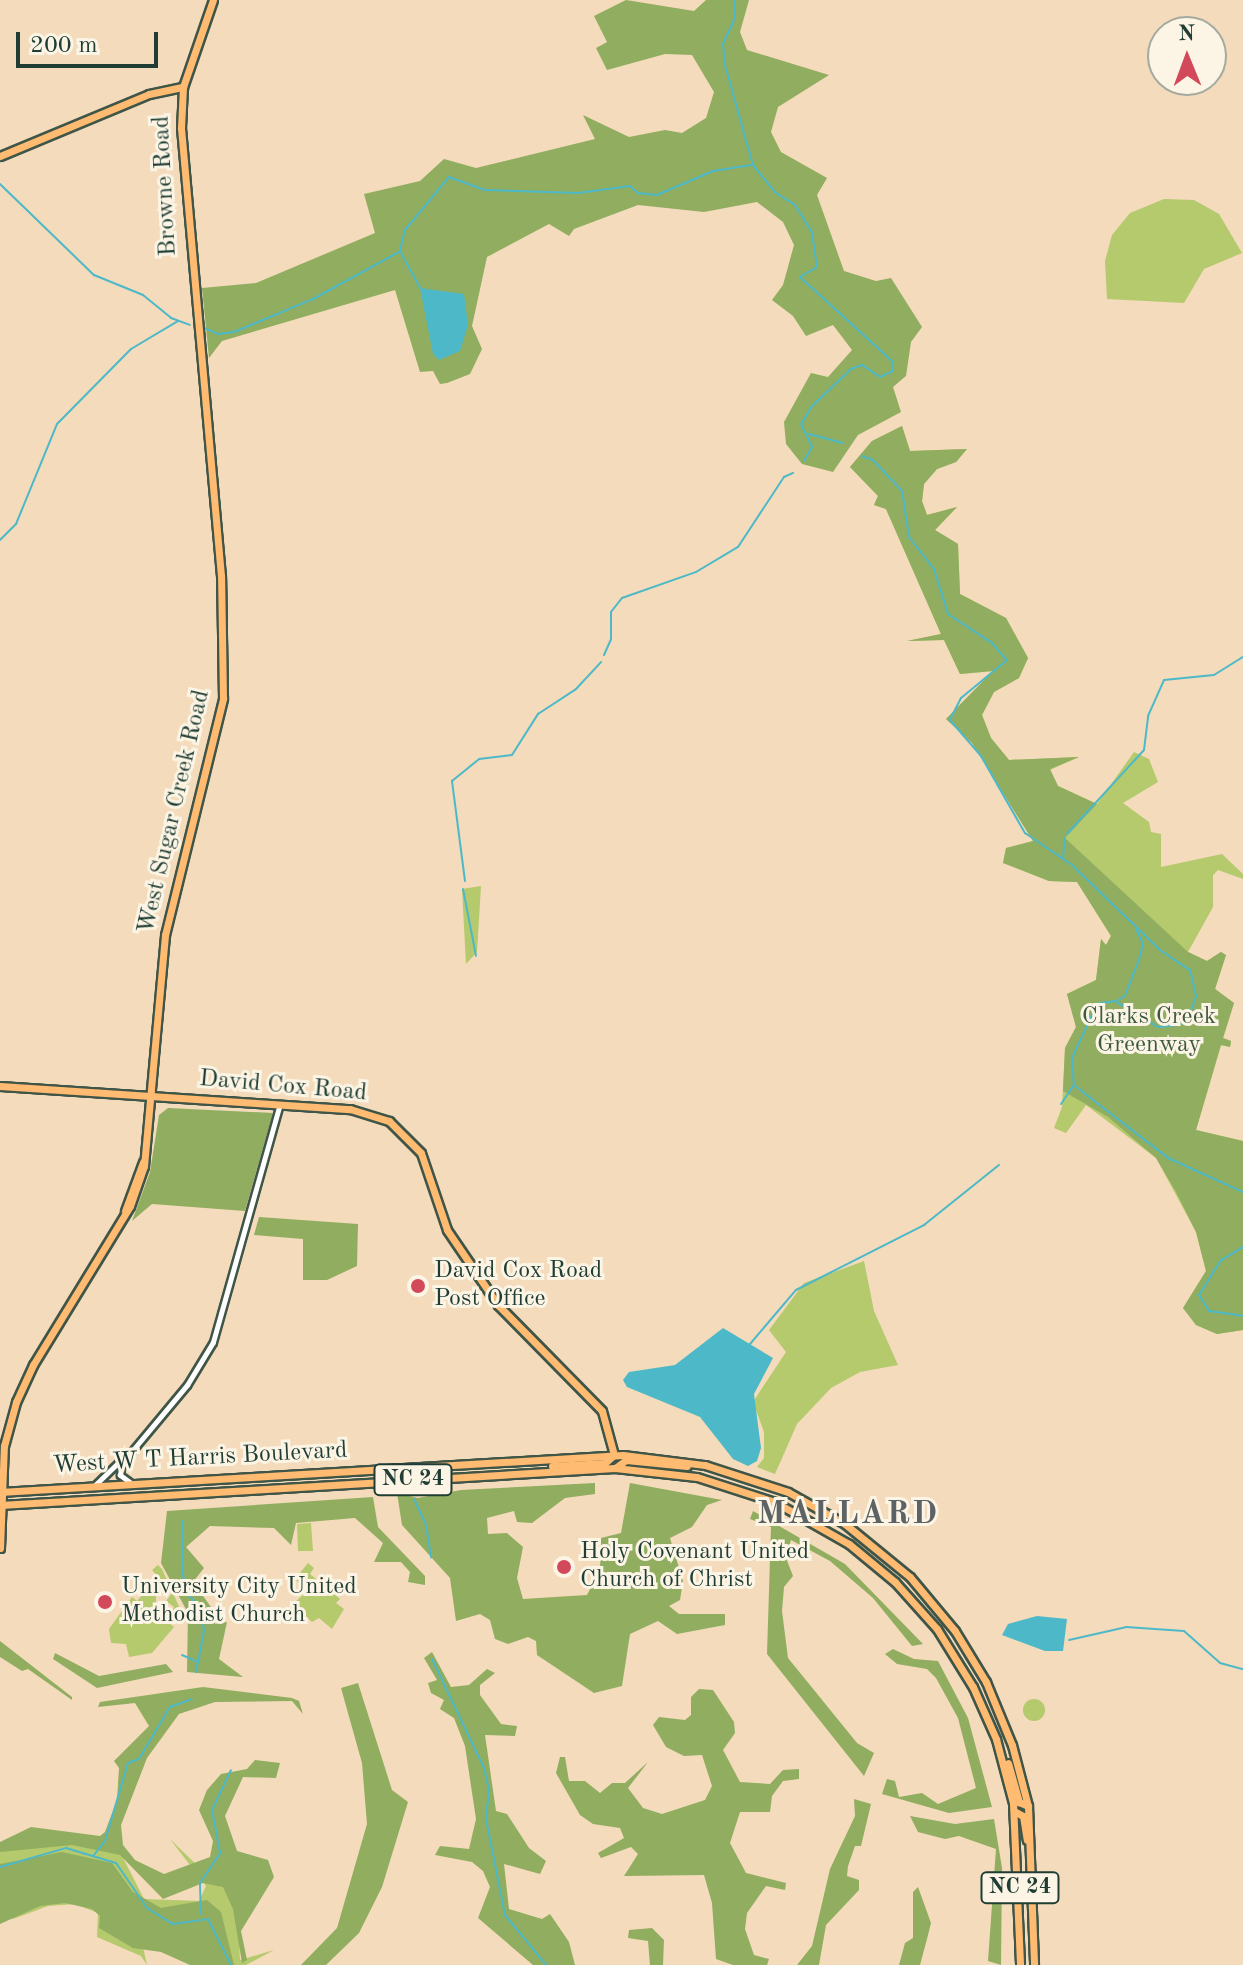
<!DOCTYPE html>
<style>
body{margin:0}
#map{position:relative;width:1243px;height:1965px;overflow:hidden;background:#f3dbbb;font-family:"Old Standard TT",serif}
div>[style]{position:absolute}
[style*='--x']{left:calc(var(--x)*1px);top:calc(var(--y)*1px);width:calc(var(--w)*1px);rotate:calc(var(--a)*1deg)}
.green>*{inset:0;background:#b5c96d}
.round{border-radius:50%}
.forest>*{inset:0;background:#90ad60}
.water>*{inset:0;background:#4db9c8}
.stream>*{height:2px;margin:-1px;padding:0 1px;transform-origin:1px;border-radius:1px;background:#4db9c8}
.roads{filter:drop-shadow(2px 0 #3f5548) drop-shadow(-2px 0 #3f5548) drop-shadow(0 2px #3f5548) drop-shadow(0 -2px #3f5548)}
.minor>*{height:5px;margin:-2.5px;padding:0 2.5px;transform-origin:2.5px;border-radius:2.5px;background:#fff}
.major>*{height:7px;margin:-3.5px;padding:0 3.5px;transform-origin:3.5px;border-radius:3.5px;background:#ffbb71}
.dots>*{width:22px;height:22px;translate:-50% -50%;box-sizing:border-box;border:4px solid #fcf5e5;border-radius:50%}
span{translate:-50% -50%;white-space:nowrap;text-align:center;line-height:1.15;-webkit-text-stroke:6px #fcf5e5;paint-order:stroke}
.shield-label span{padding:2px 6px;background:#fcf5e5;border:2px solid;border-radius:6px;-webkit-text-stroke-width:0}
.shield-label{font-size:22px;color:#1f3d34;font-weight:700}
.street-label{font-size:24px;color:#1f3d34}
.park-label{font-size:24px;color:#3d593f}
.poi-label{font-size:24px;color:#1f3d34}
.left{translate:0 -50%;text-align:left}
.district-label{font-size:32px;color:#5d6265;font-weight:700;letter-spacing:2px}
.north{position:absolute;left:1147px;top:16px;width:80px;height:80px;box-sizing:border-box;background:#fcf5e5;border:2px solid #a4ab9e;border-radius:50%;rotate:359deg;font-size:22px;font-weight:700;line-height:32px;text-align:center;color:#1f3d34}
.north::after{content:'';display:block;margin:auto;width:28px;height:36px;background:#d1495b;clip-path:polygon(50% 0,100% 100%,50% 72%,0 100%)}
.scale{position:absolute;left:16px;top:32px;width:142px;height:36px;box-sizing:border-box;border:4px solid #1f3d34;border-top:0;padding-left:10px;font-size:24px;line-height:28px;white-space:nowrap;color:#1f3d34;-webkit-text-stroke:6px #fcf5e5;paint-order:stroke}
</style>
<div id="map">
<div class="green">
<div style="clip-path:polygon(1164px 199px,1194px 200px,1219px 214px,1242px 253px,1204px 269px,1184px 303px,1107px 299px,1105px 261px,1112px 235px,1130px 213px)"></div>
<div style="clip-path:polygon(902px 426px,910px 451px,967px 449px,956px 462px,937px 469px,924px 484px,922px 501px,927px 515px,957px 507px,935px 530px,958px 544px,960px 594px,1006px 618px,1028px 658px,1019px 678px,994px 692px,982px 715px,991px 738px,1009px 760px,1079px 757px,1050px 770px,1058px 786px,1097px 804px,1134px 752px,1149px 759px,1158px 782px,1123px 803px,1149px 822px,1151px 832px,1161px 834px,1161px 867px,1222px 854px,1243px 874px,1243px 879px,1218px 870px,1213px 875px,1213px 907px,1188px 952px,1207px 961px,1221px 952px,1226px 955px,1215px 989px,1234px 1003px,1223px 1038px,1231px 1041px,1230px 1047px,1221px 1045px,1196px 1130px,1243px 1141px,1243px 1330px,1217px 1334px,1196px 1325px,1183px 1308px,1206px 1271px,1196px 1232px,1156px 1158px,1086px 1105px,1066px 1133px,1054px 1128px,1062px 1107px,1065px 1048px,1076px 1027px,1067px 994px,1096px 980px,1101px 939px,1106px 945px,1111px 936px,1077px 882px,1049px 881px,1003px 863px,1006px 848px,1033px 841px,972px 743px,946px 719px,993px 671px,960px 674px,944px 640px,907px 641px,941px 634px,886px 509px,874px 505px,878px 496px,850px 467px,872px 441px)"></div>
<div style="clip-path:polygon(481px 886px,477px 952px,466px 964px,462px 889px)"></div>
<div style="clip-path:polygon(864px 1261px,874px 1311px,898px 1365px,860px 1372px,831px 1388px,797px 1424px,775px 1474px,757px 1467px,764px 1458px,764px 1432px,753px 1402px,786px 1352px,769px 1330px,804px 1283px)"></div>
<div style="clip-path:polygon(311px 1523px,313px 1551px,298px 1551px,297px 1524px)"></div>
<div style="clip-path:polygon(308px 1563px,314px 1568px,310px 1574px,340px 1599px,336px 1603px,344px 1609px,332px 1629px,319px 1618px,312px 1622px,293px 1604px,307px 1591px,295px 1579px)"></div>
<div style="clip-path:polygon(158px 1565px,162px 1569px,186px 1622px,168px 1615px,174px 1607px,166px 1601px,172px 1593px,152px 1570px)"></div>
<div style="clip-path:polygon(149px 1587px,156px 1592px,156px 1613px,174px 1627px,152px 1653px,129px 1657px,126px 1644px,111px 1643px,109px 1629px,132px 1597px,137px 1601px)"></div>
<div class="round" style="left:1023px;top:1699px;width:22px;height:22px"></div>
<div style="clip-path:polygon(53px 1838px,115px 1842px,144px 1899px,199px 1901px,206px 1886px,170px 1839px,211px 1879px,222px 1857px,238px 1917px,240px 1960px,274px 1950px,246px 1965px,227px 1965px,138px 1925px,147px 1965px,141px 1956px,97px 1937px,98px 1913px,75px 1904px,48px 1906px,13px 1919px,0 1914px,0 1852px)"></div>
</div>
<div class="forest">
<div style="clip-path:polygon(626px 0,694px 11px,706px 0,749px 0,740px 32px,747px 50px,829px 75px,778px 107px,771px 132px,781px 152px,827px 178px,817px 195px,844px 271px,876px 281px,891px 278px,922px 327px,911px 342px,906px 376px,893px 387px,901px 412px,858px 435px,833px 472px,802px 464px,786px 444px,784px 422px,811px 373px,828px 377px,852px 350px,833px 325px,806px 336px,793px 316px,772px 300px,783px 285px,794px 245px,783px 222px,757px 202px,704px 212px,638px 205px,574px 229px,569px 236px,549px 224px,487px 257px,472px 326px,482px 349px,470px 374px,447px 383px,440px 384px,433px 371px,420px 372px,395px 290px,222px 341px,209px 358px,202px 288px,256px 283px,375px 233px,364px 194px,420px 181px,444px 159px,476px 168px,595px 139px,583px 115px,629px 137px,665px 130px,682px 133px,706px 118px,714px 92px,692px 55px,665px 54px,607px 70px,596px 48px,607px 42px,594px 16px)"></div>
<div style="clip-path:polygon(902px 426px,910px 451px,967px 449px,956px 462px,937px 469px,924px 484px,922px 501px,927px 515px,957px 507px,935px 530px,958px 544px,960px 594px,1006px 618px,1028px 658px,1019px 678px,994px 692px,982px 715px,991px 738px,1009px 760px,1079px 757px,1050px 769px,1058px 786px,1097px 804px,1065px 838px,1188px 952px,1207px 961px,1221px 952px,1226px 955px,1215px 989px,1234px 1003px,1223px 1038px,1231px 1041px,1230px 1047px,1221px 1045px,1196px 1130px,1243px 1141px,1243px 1330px,1217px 1334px,1196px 1325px,1183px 1308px,1206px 1271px,1196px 1232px,1176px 1192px,1156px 1158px,1108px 1117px,1063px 1091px,1065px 1048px,1076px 1027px,1067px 994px,1096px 980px,1101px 939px,1106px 945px,1111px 936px,1077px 882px,1049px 881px,1003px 863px,1006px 848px,1033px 841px,972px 743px,946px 719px,993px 671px,960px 674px,944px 640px,907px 641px,941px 634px,886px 509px,874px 505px,878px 496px,850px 467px,872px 441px)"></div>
<div style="clip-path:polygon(168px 1108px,273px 1113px,245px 1211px,152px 1204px,132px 1221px,150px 1172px,159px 1115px)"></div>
<div style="clip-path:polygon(259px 1217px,358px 1224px,357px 1266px,327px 1280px,303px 1280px,303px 1239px,254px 1235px)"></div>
<div style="clip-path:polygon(595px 1483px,595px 1494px,565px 1498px,532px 1523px,517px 1522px,514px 1511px,487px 1518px,488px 1534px,507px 1533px,523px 1547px,517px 1578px,523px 1599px,587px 1595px,600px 1569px,601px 1538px,621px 1533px,630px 1483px,722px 1500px,707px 1505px,692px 1527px,670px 1538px,683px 1581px,680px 1600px,669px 1606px,679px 1614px,725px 1614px,725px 1625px,677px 1634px,658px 1621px,630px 1634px,622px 1686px,594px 1693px,537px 1655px,536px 1641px,528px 1637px,508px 1644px,495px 1639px,490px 1620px,480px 1614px,456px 1621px,450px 1578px,402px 1525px,397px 1493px,418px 1498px,461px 1490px)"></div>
<div style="clip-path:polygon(373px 1497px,378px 1527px,425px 1576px,425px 1585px,408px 1582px,410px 1572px,401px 1562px,374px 1562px,383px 1543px,355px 1518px,296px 1523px,291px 1545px,274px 1528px,210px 1526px,186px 1547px,204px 1568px,193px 1582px,216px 1614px,215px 1624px,227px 1622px,219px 1659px,243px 1677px,187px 1672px,188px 1613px,161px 1563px,167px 1511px)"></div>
<div style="clip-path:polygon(753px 1511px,845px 1564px,923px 1644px,912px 1646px,873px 1598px,830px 1561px,791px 1540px,786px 1558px,793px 1576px,784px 1587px,782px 1611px,788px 1658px,857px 1743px,874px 1753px,864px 1776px,767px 1654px,771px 1527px,750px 1519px)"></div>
<div style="clip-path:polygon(0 1641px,72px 1697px,72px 1700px,28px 1669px,22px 1671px,0 1657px)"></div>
<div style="clip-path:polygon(893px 1649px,914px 1659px,938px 1661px,968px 1718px,992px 1807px,949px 1813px,882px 1794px,887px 1779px,895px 1781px,899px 1797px,922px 1793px,938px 1804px,976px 1788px,958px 1718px,936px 1678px,927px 1669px,897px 1664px,885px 1654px)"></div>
<div style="clip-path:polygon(432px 1652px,451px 1687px,469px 1685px,487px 1669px,495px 1673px,480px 1685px,480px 1695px,501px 1724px,517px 1726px,515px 1736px,485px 1735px,496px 1811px,507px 1814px,529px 1848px,546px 1861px,540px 1874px,504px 1864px,509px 1909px,542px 1919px,550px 1914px,569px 1942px,575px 1965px,533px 1965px,478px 1918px,490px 1887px,483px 1871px,472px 1862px,435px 1855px,440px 1846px,469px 1849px,476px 1819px,465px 1746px,454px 1718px,440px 1709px,444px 1700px,431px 1693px,428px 1683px,437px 1680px,424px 1658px)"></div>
<div style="clip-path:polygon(55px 1653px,99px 1676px,166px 1664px,173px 1672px,97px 1688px,53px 1659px)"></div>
<div style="clip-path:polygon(358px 1683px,392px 1790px,408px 1802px,382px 1887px,359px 1933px,326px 1965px,301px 1965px,337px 1928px,367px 1824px,362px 1763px,341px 1688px)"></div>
<div style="clip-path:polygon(203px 1687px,292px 1698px,299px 1701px,303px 1714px,292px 1701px,215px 1702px,179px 1714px,147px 1758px,121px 1825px,123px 1845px,135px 1860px,164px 1874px,210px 1857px,213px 1841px,199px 1810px,207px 1790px,221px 1774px,247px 1769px,255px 1760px,280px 1763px,276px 1778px,243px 1777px,225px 1816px,237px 1851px,268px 1860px,274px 1877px,241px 1931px,247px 1960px,242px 1963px,233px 1909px,223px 1887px,203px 1883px,163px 1899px,120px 1855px,72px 1845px,0 1852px,0 1842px,31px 1827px,100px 1836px,105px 1832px,117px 1800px,119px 1768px,114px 1761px,149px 1726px,135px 1703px,98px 1707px,100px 1702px)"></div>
<div style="clip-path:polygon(699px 1689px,713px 1690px,734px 1722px,735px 1733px,723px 1750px,740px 1782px,770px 1784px,783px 1770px,799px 1769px,799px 1779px,783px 1781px,772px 1796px,770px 1812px,740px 1812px,730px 1843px,746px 1873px,786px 1883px,785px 1890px,766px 1886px,747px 1913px,745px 1929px,754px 1955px,769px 1959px,767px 1965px,733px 1965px,716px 1959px,712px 1903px,704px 1875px,624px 1876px,638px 1854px,631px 1847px,601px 1858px,598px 1853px,624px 1838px,620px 1828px,593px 1824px,580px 1815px,556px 1773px,560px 1757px,565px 1757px,569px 1781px,585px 1781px,600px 1793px,612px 1783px,625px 1783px,648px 1762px,628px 1788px,643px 1808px,662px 1814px,705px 1800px,712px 1786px,702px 1755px,684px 1756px,666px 1747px,653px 1725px,659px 1717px,685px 1720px,691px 1715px,691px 1697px)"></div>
<div style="clip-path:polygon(854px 1799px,871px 1804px,861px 1846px,855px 1846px,848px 1866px,847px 1876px,859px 1880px,859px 1890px,826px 1925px,819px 1965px,797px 1965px,812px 1946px,830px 1869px,855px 1816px)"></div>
<div style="clip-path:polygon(910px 1816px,955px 1824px,994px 1819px,1002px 1868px,1001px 1965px,988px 1961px,996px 1849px,959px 1836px,945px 1839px,918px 1832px)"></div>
<div style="clip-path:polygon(62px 1852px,112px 1863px,133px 1892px,161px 1908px,207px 1900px,221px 1912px,234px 1965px,190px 1965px,161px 1952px,133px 1948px,99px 1928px,100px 1916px,92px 1909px,65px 1903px,40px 1906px,0 1924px,0 1864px)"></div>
<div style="clip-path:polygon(918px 1887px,931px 1923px,927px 1939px,920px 1965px,899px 1965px,905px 1943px,913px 1938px,913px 1892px)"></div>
<div style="clip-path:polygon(652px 1928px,664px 1940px,663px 1965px,650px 1965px,648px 1941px,628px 1938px,629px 1930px)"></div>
</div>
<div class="water">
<div style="clip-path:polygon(420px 288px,464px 294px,468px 325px,460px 351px,439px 360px,433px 354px)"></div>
<div style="clip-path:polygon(723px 1328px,773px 1358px,754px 1394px,761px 1448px,757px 1461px,748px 1466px,733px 1459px,700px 1417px,627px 1387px,623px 1380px,629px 1372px,675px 1365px)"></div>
<div style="clip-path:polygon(1037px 1616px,1067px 1619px,1063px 1651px,1045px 1651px,1002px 1635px,1008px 1624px)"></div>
</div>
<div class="stream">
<div style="--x:734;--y:0;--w:18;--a:87"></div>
<div style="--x:735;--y:18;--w:29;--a:115"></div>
<div style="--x:723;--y:44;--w:21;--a:85"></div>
<div style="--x:725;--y:65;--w:104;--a:74.4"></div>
<div style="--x:753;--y:165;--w:36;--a:51"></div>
<div style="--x:776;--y:193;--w:22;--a:32"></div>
<div style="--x:795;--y:205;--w:32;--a:58"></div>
<div style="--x:812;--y:232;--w:35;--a:82"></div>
<div style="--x:817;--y:267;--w:20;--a:150"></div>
<div style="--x:800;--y:277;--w:126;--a:42.4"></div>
<div style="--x:893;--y:362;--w:9;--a:90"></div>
<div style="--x:893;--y:371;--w:14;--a:155"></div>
<div style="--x:880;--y:377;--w:22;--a:-146"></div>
<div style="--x:862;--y:365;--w:12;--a:160"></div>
<div style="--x:851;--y:369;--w:54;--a:136.5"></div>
<div style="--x:812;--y:406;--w:21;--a:121"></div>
<div style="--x:801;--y:424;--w:25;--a:64"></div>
<div style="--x:812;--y:447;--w:16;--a:120"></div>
<div style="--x:0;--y:184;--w:131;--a:44.1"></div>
<div style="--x:94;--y:275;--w:53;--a:22.2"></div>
<div style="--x:143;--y:295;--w:36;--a:39"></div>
<div style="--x:171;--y:318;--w:20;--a:20"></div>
<div style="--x:420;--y:288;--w:42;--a:-118.4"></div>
<div style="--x:400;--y:251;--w:22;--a:-77"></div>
<div style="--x:405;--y:230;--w:69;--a:-50.3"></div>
<div style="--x:449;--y:177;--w:38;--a:20"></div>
<div style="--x:485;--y:190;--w:93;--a:1.8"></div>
<div style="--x:578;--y:193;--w:52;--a:-7.7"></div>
<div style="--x:630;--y:186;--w:11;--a:41"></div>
<div style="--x:638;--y:193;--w:19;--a:6"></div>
<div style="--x:657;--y:195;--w:61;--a:-23.2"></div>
<div style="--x:713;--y:171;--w:39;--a:-9"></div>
<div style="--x:200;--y:326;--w:20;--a:24"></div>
<div style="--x:218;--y:334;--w:16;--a:-7"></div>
<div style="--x:234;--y:332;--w:86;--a:-22.7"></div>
<div style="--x:313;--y:299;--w:98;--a:-28.7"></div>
<div style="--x:809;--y:434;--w:35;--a:15"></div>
<div style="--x:862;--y:456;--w:12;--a:20"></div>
<div style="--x:873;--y:460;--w:42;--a:46.9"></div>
<div style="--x:902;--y:491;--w:47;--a:81.3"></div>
<div style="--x:909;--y:537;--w:41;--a:52"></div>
<div style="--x:934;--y:569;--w:47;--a:72.7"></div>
<div style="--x:948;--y:614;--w:53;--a:33.4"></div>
<div style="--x:992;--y:643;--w:23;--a:49"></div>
<div style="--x:1007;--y:660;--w:60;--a:140.4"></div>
<div style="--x:961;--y:698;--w:25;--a:117"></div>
<div style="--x:950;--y:720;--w:48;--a:49.3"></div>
<div style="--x:981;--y:756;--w:89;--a:60.3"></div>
<div style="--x:1025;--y:833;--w:57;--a:34.2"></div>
<div style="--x:1072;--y:865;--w:122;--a:44"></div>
<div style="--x:1160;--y:950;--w:36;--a:34"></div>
<div style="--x:1190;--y:970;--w:27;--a:77"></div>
<div style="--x:1196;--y:996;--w:24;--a:109"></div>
<div style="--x:1188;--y:1019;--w:12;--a:149"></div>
<div style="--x:1178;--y:1025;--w:20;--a:174"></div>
<div style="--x:1158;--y:1027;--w:50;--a:-148.8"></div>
<div style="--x:1115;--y:1001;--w:18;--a:171"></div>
<div style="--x:1097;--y:1004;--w:60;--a:114.8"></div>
<div style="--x:1072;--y:1058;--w:28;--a:86"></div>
<div style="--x:0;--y:540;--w:23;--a:-45"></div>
<div style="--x:16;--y:524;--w:108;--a:-67.7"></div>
<div style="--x:57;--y:424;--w:105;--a:-45.4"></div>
<div style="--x:131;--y:349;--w:55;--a:-30.8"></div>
<div style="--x:604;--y:655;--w:17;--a:-66"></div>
<div style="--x:611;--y:639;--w:27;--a:-90"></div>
<div style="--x:611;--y:612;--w:18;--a:-52"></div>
<div style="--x:622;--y:598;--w:78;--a:-19.4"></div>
<div style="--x:696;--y:572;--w:49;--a:-30.8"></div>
<div style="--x:738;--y:547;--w:84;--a:-56.7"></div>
<div style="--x:784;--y:477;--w:10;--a:-24"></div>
<div style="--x:1067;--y:834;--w:114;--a:-47.5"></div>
<div style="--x:1144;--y:750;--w:34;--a:-83"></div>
<div style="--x:1148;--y:716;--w:39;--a:-66"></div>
<div style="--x:1164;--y:680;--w:50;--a:-5.7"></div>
<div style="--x:1214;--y:675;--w:34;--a:-32"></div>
<div style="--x:1063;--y:859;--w:21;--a:-85"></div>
<div style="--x:465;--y:881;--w:101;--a:-97.4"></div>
<div style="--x:452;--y:781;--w:35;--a:-39"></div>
<div style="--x:479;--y:759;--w:33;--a:-7"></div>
<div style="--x:512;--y:755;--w:49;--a:-57.6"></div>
<div style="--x:538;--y:714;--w:45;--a:-33.3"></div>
<div style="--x:576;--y:689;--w:37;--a:-47"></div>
<div style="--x:463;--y:889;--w:68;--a:79"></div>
<div style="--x:1118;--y:1000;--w:8;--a:-30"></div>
<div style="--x:1125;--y:996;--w:39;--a:-69"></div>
<div style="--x:1139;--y:960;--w:16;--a:-76"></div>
<div style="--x:1143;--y:944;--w:17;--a:-115"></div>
<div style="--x:1075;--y:1086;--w:118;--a:37.7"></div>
<div style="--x:1168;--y:1158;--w:82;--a:24.4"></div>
<div style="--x:1061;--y:1104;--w:22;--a:-56"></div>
<div style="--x:1243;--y:1247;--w:26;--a:149"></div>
<div style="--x:1221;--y:1260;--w:41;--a:122.2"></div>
<div style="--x:1199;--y:1295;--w:19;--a:58"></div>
<div style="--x:1209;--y:1311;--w:34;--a:8"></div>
<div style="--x:750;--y:1344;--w:71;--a:-49.6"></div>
<div style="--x:796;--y:1290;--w:144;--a:-26.9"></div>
<div style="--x:924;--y:1225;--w:96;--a:-38.7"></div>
<div style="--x:414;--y:1499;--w:29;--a:65"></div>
<div style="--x:426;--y:1525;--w:33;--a:81"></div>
<div style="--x:182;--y:1521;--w:50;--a:90"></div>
<div style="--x:182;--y:1571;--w:22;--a:77"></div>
<div style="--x:187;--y:1592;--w:26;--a:54"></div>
<div style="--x:202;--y:1613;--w:18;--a:84"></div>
<div style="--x:204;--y:1631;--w:42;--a:101"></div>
<div style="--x:1069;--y:1640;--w:58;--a:-12.8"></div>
<div style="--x:1126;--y:1627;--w:58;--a:3.9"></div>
<div style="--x:1184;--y:1631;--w:48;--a:41.6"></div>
<div style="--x:1220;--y:1663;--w:24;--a:15"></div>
<div style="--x:182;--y:1655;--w:17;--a:24"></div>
<div style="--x:432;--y:1659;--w:121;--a:64.5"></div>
<div style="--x:484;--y:1768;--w:23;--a:77"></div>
<div style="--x:489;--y:1790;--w:29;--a:96"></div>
<div style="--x:486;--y:1819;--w:98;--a:78.8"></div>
<div style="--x:505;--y:1915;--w:65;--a:50.6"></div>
<div style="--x:94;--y:1855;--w:18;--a:-52"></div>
<div style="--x:105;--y:1841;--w:81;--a:-73.6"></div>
<div style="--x:128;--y:1763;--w:12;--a:-20"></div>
<div style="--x:139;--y:1759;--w:61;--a:-59.2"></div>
<div style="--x:170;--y:1707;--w:23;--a:-20"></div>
<div style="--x:0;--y:1867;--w:69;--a:-16.1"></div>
<div style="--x:66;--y:1848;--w:52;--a:16.7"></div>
<div style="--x:116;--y:1863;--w:55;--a:55.4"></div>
<div style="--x:147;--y:1908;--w:31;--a:32"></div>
<div style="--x:173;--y:1924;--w:35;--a:-8"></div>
<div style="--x:208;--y:1919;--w:51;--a:63.4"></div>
<div style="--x:201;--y:1914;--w:31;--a:-92"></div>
<div style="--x:200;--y:1883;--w:36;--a:-56"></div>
<div style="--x:220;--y:1853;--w:44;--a:-100.5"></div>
<div style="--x:212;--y:1810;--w:44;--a:-64.6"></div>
</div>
<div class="roads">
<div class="minor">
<div style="--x:131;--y:1483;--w:14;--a:-144"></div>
<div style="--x:120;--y:1475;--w:12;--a:-81"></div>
<div style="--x:122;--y:1463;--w:102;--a:-50.2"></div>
<div style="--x:187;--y:1385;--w:50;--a:-58.8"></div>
<div style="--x:213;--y:1342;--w:244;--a:-74.3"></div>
<div style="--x:95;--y:1485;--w:42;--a:-44"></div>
</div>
<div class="major">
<div style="--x:0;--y:156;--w:161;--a:-22.6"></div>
<div style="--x:149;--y:94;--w:35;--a:-12"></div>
<div style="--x:0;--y:1086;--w:351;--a:3.8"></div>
<div style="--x:350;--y:1109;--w:41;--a:17.1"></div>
<div style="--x:389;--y:1121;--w:45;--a:45"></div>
<div style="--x:421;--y:1153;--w:81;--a:71.3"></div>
<div style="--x:447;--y:1230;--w:91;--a:55.8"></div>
<div style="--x:498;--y:1305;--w:148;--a:45.5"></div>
<div style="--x:602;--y:1411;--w:46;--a:74.7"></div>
<div style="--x:125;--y:1211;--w:52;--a:-69.8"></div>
<div style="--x:552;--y:1466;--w:53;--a:-3.2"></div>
<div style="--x:605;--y:1463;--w:12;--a:-42"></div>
<div style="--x:615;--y:1468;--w:14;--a:-36"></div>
<div style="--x:626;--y:1460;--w:61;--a:5.6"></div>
<div style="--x:0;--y:1492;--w:624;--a:-3.4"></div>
<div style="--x:623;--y:1455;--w:83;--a:7"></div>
<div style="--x:705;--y:1465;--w:87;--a:18"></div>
<div style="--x:788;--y:1492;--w:65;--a:29.3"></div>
<div style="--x:845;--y:1524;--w:84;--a:39.2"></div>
<div style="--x:910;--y:1577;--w:70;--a:50.2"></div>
<div style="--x:955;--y:1631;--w:60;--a:58.7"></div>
<div style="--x:986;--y:1682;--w:68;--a:67.6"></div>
<div style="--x:1012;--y:1745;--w:63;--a:75.3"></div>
<div style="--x:1028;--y:1806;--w:159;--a:87.8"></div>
<div style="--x:0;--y:1505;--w:616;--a:-3.44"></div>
<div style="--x:615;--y:1468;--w:82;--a:6.3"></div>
<div style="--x:697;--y:1477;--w:82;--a:17.8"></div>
<div style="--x:775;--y:1502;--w:85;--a:29.6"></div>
<div style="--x:849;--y:1544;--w:60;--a:39.6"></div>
<div style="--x:895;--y:1582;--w:63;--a:48.2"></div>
<div style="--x:937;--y:1629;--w:68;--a:58.2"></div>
<div style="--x:973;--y:1687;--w:57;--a:66.1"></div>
<div style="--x:996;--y:1739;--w:66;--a:75.1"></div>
<div style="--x:1013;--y:1803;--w:162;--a:87.5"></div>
<div style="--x:0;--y:1548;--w:102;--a:-87.8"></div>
<div style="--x:4;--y:1446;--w:46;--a:-74.7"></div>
<div style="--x:16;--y:1402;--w:41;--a:-65.3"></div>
<div style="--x:33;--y:1365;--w:186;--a:-58.6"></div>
<div style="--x:130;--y:1206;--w:42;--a:-70.7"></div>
<div style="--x:144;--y:1166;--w:232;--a:-84.8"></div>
<div style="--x:165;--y:935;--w:244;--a:-76.2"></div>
<div style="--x:223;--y:698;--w:122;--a:-90.9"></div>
<div style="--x:221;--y:576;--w:450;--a:-95.1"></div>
<div style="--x:181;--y:128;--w:41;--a:-87.2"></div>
<div style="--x:183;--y:87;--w:92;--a:-71"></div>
<div style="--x:1008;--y:1763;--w:41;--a:74.2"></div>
<div style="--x:1019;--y:1802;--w:10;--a:24"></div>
<div style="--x:1014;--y:1811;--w:10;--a:29"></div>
<div style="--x:1023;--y:1816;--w:24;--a:81"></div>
</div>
</div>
<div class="dots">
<div style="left:418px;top:1286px;background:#d1495b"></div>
<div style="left:564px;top:1567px;background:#d1495b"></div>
<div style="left:105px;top:1602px;background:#d1495b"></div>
</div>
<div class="shield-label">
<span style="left:413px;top:1480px">NC 24</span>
<span style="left:1020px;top:1888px">NC 24</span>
</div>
<div class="street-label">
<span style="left:166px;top:186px;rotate:-93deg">Browne Road</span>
<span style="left:175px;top:812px;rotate:-77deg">West Sugar Creek Road</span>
<span style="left:283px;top:1087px;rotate:5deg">David Cox Road</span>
<span style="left:200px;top:1459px;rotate:-3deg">West W T Harris Boulevard</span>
</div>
<div class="park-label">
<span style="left:1149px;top:1032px">Clarks Creek<br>Greenway</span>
</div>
<div class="poi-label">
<span class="left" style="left:434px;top:1286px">David Cox Road<br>Post Office</span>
<span class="left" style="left:580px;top:1567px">Holy Covenant United<br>Church of Christ</span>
<span class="left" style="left:121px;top:1602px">University City United<br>Methodist Church</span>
</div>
<div class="district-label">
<span style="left:848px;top:1515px">MALLARD</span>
</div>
<div class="north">N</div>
<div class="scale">200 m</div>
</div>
